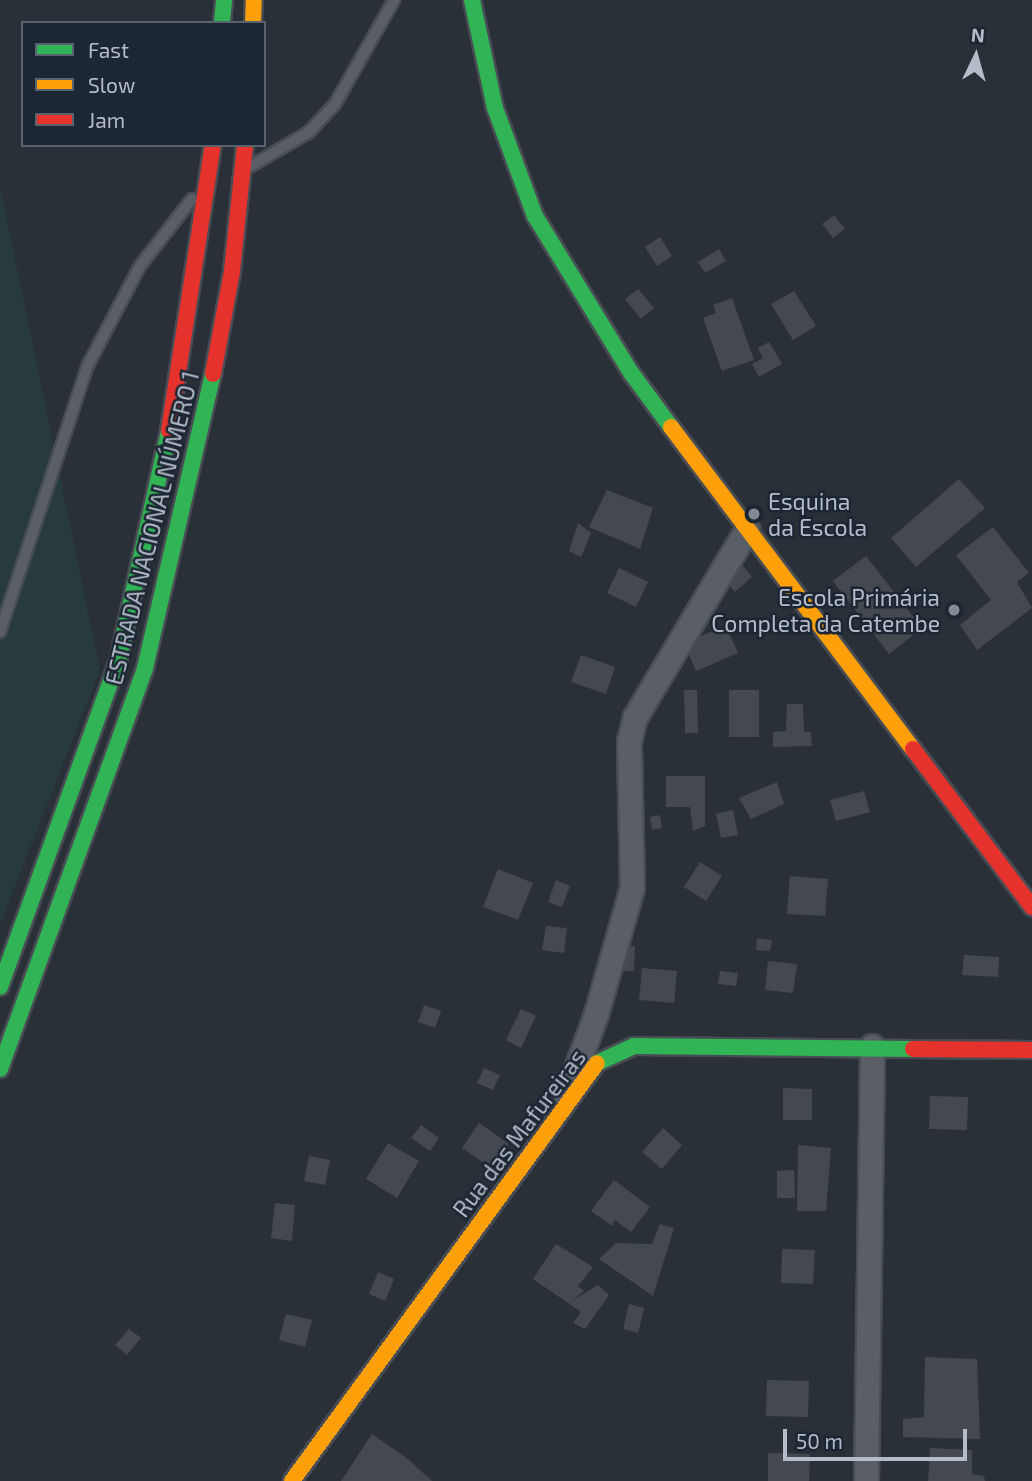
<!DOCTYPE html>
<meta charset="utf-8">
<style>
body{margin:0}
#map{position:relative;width:1032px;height:1481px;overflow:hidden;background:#2a3038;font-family:"Exo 2",sans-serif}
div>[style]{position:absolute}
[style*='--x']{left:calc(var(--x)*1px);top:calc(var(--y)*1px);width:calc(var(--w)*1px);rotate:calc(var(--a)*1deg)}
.green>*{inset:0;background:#273a3e}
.building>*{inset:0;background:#444950}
.roads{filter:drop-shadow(2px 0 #484c53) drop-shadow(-2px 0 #484c53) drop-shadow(0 2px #484c53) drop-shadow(0 -2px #484c53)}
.lane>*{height:10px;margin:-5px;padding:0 5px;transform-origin:5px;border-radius:5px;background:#5a5e66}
.street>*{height:23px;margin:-11.5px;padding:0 11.5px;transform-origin:11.5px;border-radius:11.5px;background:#5a5e66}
.fast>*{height:16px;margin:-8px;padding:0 8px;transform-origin:8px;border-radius:8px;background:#30b455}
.slow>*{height:16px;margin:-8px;padding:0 8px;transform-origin:8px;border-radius:8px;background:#ff9f0a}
.jam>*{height:16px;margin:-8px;padding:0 8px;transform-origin:8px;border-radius:8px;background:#e5322d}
.dots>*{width:19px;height:19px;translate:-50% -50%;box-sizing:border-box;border:4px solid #1d2633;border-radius:50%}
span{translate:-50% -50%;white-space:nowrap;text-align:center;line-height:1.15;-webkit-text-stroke:5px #1d2633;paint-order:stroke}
.poi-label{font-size:23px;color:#b4bcc9}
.left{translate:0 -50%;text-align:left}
.right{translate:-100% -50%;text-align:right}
.street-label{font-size:23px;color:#b4bcc9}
.legend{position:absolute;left:21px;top:21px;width:245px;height:126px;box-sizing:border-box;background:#1d2633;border:2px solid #59626f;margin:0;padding:9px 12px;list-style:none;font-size:21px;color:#b4bcc9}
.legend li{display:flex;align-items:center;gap:14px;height:35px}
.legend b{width:35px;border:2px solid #59626f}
.north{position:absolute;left:941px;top:21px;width:70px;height:70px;-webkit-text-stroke:5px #1d2633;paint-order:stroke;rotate:5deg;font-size:19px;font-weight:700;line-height:28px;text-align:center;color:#b4bcc9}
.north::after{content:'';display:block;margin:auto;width:24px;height:32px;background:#b4bcc9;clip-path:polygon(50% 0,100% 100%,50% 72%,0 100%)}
.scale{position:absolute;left:783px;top:1429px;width:184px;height:32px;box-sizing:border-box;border:4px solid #b4bcc9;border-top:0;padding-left:9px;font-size:21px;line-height:24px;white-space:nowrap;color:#b4bcc9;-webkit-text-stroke:5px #1d2633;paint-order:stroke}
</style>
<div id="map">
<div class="green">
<div style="clip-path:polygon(0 186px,100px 670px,0 924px)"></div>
</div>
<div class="building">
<div style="clip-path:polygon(834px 215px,845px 229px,833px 238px,822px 224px)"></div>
<div style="clip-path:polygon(660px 237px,672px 256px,657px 266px,645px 247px)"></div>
<div style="clip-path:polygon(719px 249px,726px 261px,705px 273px,698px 262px)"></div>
<div style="clip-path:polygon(638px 289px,654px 308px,641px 319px,625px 299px)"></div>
<div style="clip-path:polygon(794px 291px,816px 326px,793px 340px,771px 304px)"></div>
<div style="clip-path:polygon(732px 298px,754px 360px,722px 371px,703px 318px,716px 313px,713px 305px)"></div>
<div style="clip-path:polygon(769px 342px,782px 364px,759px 377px,752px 364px,763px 358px,758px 348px)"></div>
<div style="clip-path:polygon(959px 479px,985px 508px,916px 567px,891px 538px)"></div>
<div style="clip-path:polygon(607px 490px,653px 508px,640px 549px,589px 527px)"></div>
<div style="clip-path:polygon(578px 523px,591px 533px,581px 557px,569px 551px)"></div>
<div style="clip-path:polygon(993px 527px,1029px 573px,1017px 582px,1032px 608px,977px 650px,960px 625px,991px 600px,956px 555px)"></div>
<div style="clip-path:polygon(866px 556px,922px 628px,889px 654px,833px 581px)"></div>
<div style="clip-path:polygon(742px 565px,752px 577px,735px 592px,724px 579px)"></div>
<div style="clip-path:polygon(619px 568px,648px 582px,636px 607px,607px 593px)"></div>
<div style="clip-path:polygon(726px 626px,738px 653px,696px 671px,684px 643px)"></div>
<div style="clip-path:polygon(581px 655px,615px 667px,606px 694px,571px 682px)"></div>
<div style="clip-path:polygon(684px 690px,697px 690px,698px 733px,685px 733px)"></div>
<div style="clip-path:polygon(729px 690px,759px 690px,759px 737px,729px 737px)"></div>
<div style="clip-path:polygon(787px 704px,803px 704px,804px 732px,811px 732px,812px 746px,773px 747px,773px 732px,786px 731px)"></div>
<div style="clip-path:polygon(666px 776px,705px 776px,705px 826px,693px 831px,690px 807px,666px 807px)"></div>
<div style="clip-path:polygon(777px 782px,784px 804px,751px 819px,739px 798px)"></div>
<div style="clip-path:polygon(864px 791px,870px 812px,836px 821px,830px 800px)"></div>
<div style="clip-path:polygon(733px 810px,738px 835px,721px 838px,716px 814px)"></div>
<div style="clip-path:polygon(660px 815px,662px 828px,652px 830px,650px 817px)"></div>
<div style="clip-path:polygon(700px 862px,722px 876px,706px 901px,684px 887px)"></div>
<div style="clip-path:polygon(498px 869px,533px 883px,518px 920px,483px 907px)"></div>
<div style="clip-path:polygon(790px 876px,828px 879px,825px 916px,787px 914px)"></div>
<div style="clip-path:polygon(556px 880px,570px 886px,562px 907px,548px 902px)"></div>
<div style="clip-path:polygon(546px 926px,567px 928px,564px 953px,542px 950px)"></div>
<div style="clip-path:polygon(757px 938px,772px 940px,770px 951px,756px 950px)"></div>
<div style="clip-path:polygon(624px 945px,635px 946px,634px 971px,623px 971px)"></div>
<div style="clip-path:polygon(964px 955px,999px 957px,998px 977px,962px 975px)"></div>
<div style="clip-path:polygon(768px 961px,797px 964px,793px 993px,765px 990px)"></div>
<div style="clip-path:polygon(642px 968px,677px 971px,674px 1003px,639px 1000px)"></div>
<div style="clip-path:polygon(720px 971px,738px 973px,736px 986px,718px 984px)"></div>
<div style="clip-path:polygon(424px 1005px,441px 1011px,435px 1028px,418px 1022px)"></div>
<div style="clip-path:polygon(521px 1009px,536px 1016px,521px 1048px,506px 1040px)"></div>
<div style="clip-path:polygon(484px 1068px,500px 1075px,493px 1090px,477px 1083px)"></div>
<div style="clip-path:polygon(783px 1088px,812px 1089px,812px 1120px,783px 1120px)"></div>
<div style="clip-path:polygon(930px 1096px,968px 1097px,967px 1130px,929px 1129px)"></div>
<div style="clip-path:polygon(479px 1123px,509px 1144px,491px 1168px,462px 1148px)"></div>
<div style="clip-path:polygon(421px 1125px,439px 1138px,430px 1151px,411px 1138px)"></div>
<div style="clip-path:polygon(663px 1128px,682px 1145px,662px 1169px,642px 1152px)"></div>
<div style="clip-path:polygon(388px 1143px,419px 1161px,397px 1198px,366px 1179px)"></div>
<div style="clip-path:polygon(798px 1145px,831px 1148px,826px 1211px,797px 1211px)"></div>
<div style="clip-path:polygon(309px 1156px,330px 1160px,325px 1185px,304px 1181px)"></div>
<div style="clip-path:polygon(794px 1170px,795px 1198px,777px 1198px,777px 1171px)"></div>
<div style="clip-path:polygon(614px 1180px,650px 1207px,631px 1232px,615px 1220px,612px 1226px,591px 1211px)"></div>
<div style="clip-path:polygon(275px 1203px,295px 1205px,292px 1241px,271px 1238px)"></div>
<div style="clip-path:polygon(660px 1224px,674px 1228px,653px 1296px,599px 1259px,616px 1243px,652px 1244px)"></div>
<div style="clip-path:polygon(556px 1244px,593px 1267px,578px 1286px,584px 1291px,570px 1302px,598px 1285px,609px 1295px,585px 1329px,573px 1323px,581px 1312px,533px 1279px)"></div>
<div style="clip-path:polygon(782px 1249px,815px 1250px,813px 1284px,781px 1283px)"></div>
<div style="clip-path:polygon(378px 1272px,394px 1279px,385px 1301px,369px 1294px)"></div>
<div style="clip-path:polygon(629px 1304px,644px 1308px,638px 1333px,623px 1329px)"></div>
<div style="clip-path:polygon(286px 1314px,312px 1320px,305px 1347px,279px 1340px)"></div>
<div style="clip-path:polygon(129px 1329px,141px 1338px,127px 1355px,115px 1345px)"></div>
<div style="clip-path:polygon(925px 1357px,977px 1359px,980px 1439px,903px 1437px,903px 1419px,924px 1417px)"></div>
<div style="clip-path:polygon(767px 1380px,809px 1381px,808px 1417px,766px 1416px)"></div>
<div style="clip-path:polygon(372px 1434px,408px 1459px,432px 1481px,341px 1481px)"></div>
<div style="clip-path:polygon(930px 1448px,972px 1450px,972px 1474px,984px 1476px,985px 1481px,928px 1481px)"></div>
<div style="clip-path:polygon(768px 1453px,810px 1454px,809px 1481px,768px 1481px)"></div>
</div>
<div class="roads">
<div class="lane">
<div style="--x:251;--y:166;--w:67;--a:-30.4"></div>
<div style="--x:309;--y:132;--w:38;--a:-47"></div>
<div style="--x:335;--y:104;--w:120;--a:-60.4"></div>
<div style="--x:0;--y:632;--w:281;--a:-71.8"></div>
<div style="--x:88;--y:365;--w:112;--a:-62.3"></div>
<div style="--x:140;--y:266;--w:85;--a:-52.2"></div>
</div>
<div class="street">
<div style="--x:566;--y:1096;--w:87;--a:-69.9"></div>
<div style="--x:596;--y:1014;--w:131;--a:-74.1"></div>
<div style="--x:632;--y:888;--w:147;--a:-91.2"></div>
<div style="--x:629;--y:741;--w:25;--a:-76"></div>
<div style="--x:635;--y:717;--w:219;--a:-59.2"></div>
<div style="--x:866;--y:1481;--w:435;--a:-89.2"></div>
</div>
<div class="fast">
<div style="--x:472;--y:0;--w:110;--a:78"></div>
<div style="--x:495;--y:108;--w:115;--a:69.7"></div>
<div style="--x:535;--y:216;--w:185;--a:58.5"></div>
<div style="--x:632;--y:374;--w:66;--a:53.7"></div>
<div style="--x:222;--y:23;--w:23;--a:-85"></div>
<div style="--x:0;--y:987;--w:347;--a:-70.1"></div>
<div style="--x:118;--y:661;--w:236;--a:-77.5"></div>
<div style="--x:597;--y:1063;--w:41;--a:-24.7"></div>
<div style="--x:634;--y:1046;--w:279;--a:0.6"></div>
<div style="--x:0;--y:1069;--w:426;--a:-70.1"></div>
<div style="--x:145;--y:668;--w:302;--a:-77"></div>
</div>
<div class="slow">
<div style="--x:253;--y:23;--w:23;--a:-88"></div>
<div style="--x:671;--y:427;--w:403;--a:53.1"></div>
<div style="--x:292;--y:1481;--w:517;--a:-53.88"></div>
</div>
<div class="jam">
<div style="--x:213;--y:374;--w:105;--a:-79.5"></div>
<div style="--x:232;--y:271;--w:127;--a:-84.1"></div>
<div style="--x:169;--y:431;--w:289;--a:-81.3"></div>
<div style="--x:913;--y:749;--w:198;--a:53"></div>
<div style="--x:913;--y:1049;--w:119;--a:0.5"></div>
</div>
</div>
<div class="dots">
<div style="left:754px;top:514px;background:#848b96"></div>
<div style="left:954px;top:610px;background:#848b96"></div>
</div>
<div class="poi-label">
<span class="left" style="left:768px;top:514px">Esquina<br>da Escola</span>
<span class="right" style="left:940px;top:610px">Escola Primária<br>Completa da Catembe</span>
</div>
<div class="street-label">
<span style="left:152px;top:528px;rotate:-76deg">ESTRADA NACIONAL NÚMERO 1</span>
<span style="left:519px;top:1133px;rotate:-53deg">Rua das Mafureiras</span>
</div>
<ul class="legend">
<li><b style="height:9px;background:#30b455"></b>Fast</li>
<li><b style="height:9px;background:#ff9f0a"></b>Slow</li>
<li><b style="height:9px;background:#e5322d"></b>Jam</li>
</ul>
<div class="north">N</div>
<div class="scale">50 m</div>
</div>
